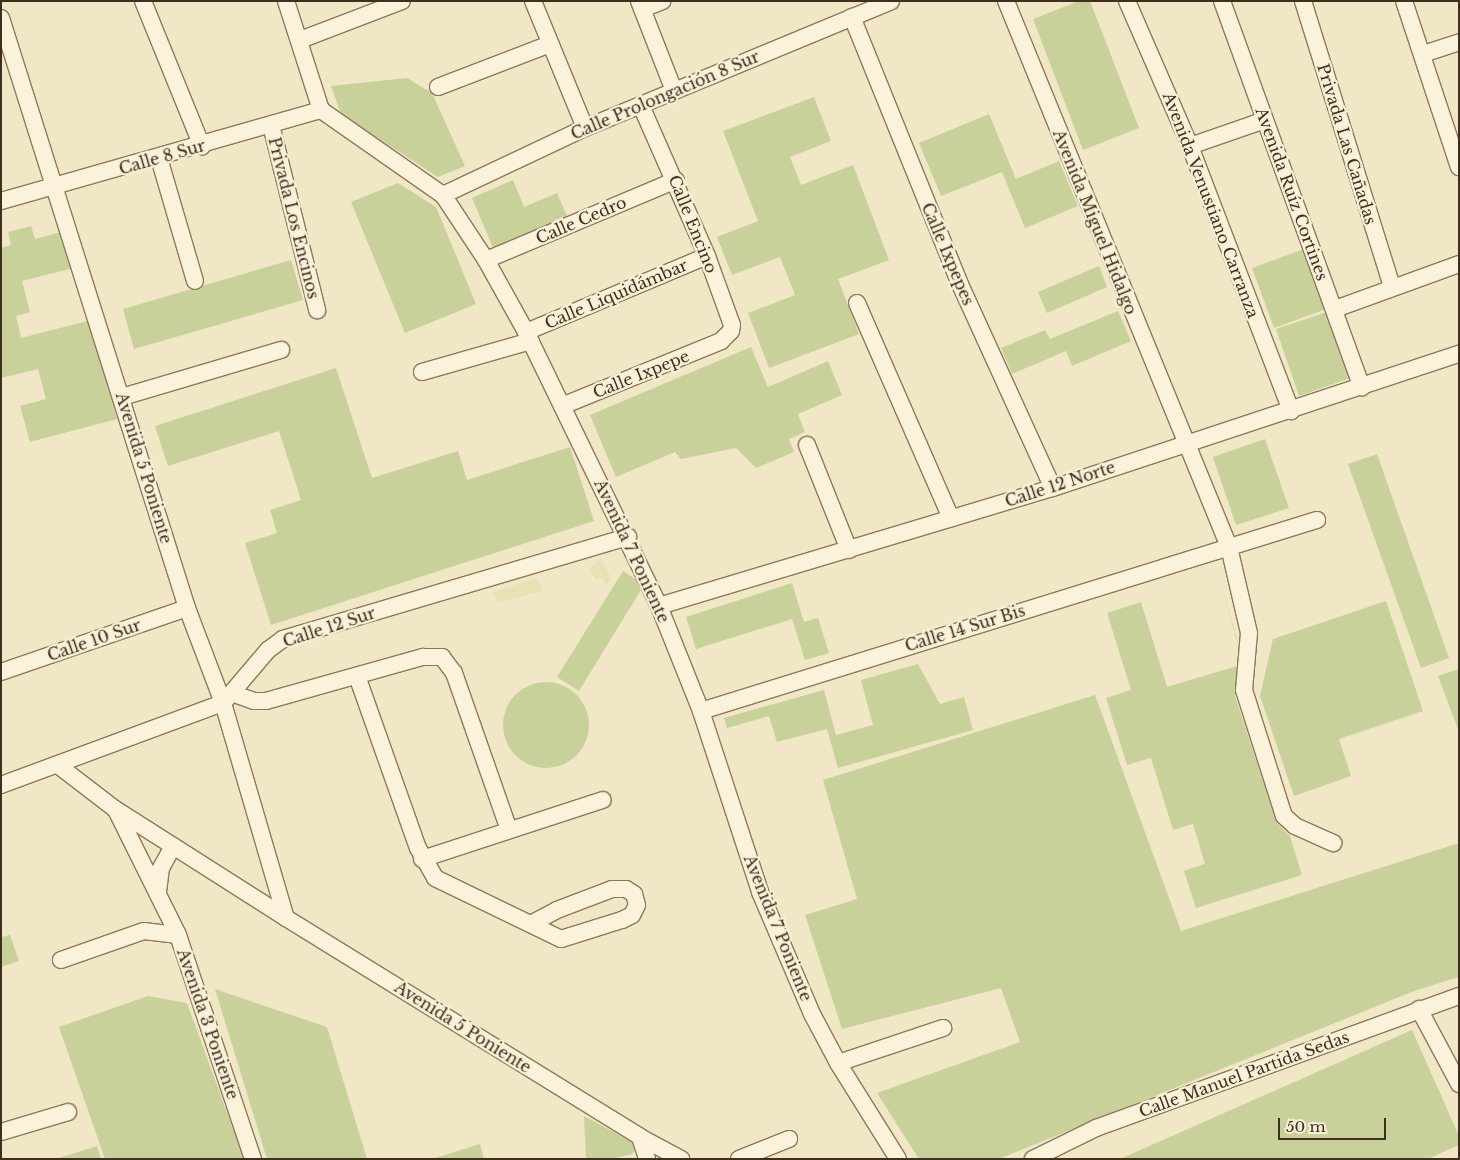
<!DOCTYPE html>
<meta charset="utf-8">
<style>
body{margin:0}
#map{position:relative;width:1460px;height:1160px;overflow:hidden;background:#f1e6c6;font-family:"Libre Baskerville",serif}
div>[style]{position:absolute}
[style*='--x']{left:calc(var(--x)*1px);top:calc(var(--y)*1px);width:calc(var(--w)*1px);rotate:calc(var(--a)*1deg)}
.farmland>*{inset:0;background:#e8e1b3}
.green>*{inset:0;background:#c8d199}
.round{border-radius:50%}
.roads{filter:drop-shadow(1px 0 #8e785a) drop-shadow(-1px 0 #8e785a) drop-shadow(0 1px #8e785a) drop-shadow(0 -1px #8e785a)}
.minor>*{height:16px;margin:-8px;padding:0 8px;transform-origin:8px;border-radius:8px;background:#fbf2db}
span{translate:-50% -50%;white-space:nowrap;text-align:center;line-height:1.15;-webkit-text-stroke:4.5px #f8efd7;paint-order:stroke}
.street-label{font-size:16px;color:#3e2f1f}
.frame{position:absolute;inset:0;border:2px solid #3e2f1f;pointer-events:none}
.scale{position:absolute;left:1278px;top:1118px;width:108px;height:22px;box-sizing:border-box;border:2px solid #3e2f1f;border-top:0;padding-left:6px;font-size:15px;line-height:18px;white-space:nowrap;color:#3e2f1f;-webkit-text-stroke:4px #f8efd7;paint-order:stroke}
</style>
<div id="map">
<div class="farmland">
<div style="clip-path:polygon(601px 558px,611px 578px,607px 586px,602px 577px,596px 580px,590px 569px)"></div>
<div style="clip-path:polygon(537px 578px,542px 591px,497px 603px,493px 592px)"></div>
</div>
<div class="green">
<div style="clip-path:polygon(1079px 1px,1090px 1px,1139px 128px,1083px 150px,1033px 19px)"></div>
<div style="clip-path:polygon(407px 78px,432px 93px,465px 166px,438px 177px,341px 114px,331px 86px)"></div>
<div style="clip-path:polygon(814px 97px,831px 141px,790px 157px,801px 185px,853px 165px,889px 260px,838px 279px,859px 334px,769px 368px,748px 313px,795px 295px,780px 257px,732px 275px,717px 237px,758px 221px,723px 131px)"></div>
<div style="clip-path:polygon(989px 114px,1016px 179px,1059px 161px,1078px 206px,1025px 228px,1002px 172px,941px 196px,919px 143px)"></div>
<div style="clip-path:polygon(513px 180px,524px 207px,557px 193px,568px 218px,494px 250px,472px 198px)"></div>
<div style="clip-path:polygon(398px 183px,436px 207px,476px 304px,405px 333px,351px 202px)"></div>
<div style="clip-path:polygon(31px 226px,35px 239px,68px 230px,77px 267px,22px 281px,30px 312px,16px 316px,21px 338px,91px 320px,117px 419px,30px 442px,20px 406px,46px 399px,38px 369px,1px 378px,1px 248px,11px 245px,8px 232px)"></div>
<div style="clip-path:polygon(1304px 249px,1326px 309px,1274px 328px,1252px 268px)"></div>
<div style="clip-path:polygon(291px 260px,303px 300px,134px 349px,123px 309px)"></div>
<div style="clip-path:polygon(1099px 266px,1107px 287px,1047px 313px,1038px 292px)"></div>
<div style="clip-path:polygon(1118px 311px,1131px 341px,1072px 366px,1066px 351px,1012px 374px,1001px 348px,1045px 330px,1050px 339px)"></div>
<div style="clip-path:polygon(1327px 312px,1350px 378px,1299px 396px,1276px 329px)"></div>
<div style="clip-path:polygon(751px 347px,768px 387px,828px 361px,842px 395px,798px 414px,805px 432px,789px 439px,794px 452px,756px 468px,736px 448px,681px 459px,675px 452px,616px 477px,590px 415px)"></div>
<div style="clip-path:polygon(336px 368px,372px 478px,458px 451px,467px 480px,570px 447px,594px 521px,271px 625px,245px 543px,277px 533px,270px 510px,301px 500px,279px 431px,168px 466px,155px 426px)"></div>
<div style="clip-path:polygon(1265px 439px,1289px 508px,1236px 525px,1213px 457px)"></div>
<div style="clip-path:polygon(1377px 454px,1449px 658px,1421px 668px,1348px 464px)"></div>
<div style="clip-path:polygon(623px 571px,644px 585px,579px 691px,557px 677px)"></div>
<div style="clip-path:polygon(1217px 573px,1244px 664px,1237px 666px,1235px 696px,1277px 823px,1290px 836px,1302px 875px,1196px 908px,1184px 871px,1205px 864px,1193px 824px,1173px 830px,1151px 758px,1127px 765px,1106px 698px,1131px 690px,1107px 613px,1141px 602px,1167px 687px,1237px 666px,1239px 645px)"></div>
<div style="clip-path:polygon(792px 583px,804px 622px,818px 618px,829px 653px,805px 660px,792px 619px,696px 649px,686px 617px)"></div>
<div style="clip-path:polygon(1386px 601px,1423px 711px,1339px 739px,1351px 776px,1294px 796px,1260px 696px,1273px 639px)"></div>
<div style="clip-path:polygon(918px 664px,940px 704px,964px 697px,973px 730px,838px 768px,827px 729px,777px 742px,769px 716px,727px 728px,724px 718px,824px 690px,836px 735px,873px 725px,861px 680px)"></div>
<div style="clip-path:polygon(1459px 669px,1459px 732px,1438px 676px)"></div>
<div class="round" style="left:503px;top:682px;width:86px;height:86px"></div>
<div style="clip-path:polygon(1095px 695px,1181px 931px,1459px 843px,1459px 977px,1414px 991px,999px 1159px,919px 1159px,877px 1093px,1020px 1042px,1001px 988px,842px 1029px,805px 915px,857px 899px,823px 780px)"></div>
<div style="clip-path:polygon(10px 935px,19px 961px,1px 967px,1px 937px)"></div>
<div style="clip-path:polygon(215px 989px,327px 1027px,367px 1159px,267px 1159px)"></div>
<div style="clip-path:polygon(148px 996px,187px 1003px,244px 1159px,105px 1159px,59px 1027px)"></div>
<div style="clip-path:polygon(1412px 1030px,1459px 1136px,1459px 1145px,1428px 1159px,1120px 1159px)"></div>
<div style="clip-path:polygon(584px 1116px,639px 1146px,632px 1154px,613px 1159px,586px 1159px)"></div>
<div style="clip-path:polygon(480px 1144px,484px 1159px,432px 1159px)"></div>
<div style="clip-path:polygon(97px 1146px,101px 1159px,56px 1159px)"></div>
</div>
<div class="roads">
<div class="minor">
<div style="--x:143;--y:1;--w:157;--a:67.9"></div>
<div style="--x:286;--y:1;--w:114;--a:72.2"></div>
<div style="--x:321;--y:110;--w:149;--a:34.9"></div>
<div style="--x:443;--y:195;--w:78;--a:56.5"></div>
<div style="--x:486;--y:260;--w:82;--a:60.9"></div>
<div style="--x:526;--y:332;--w:305;--a:64.1"></div>
<div style="--x:659;--y:606;--w:113;--a:68.2"></div>
<div style="--x:701;--y:711;--w:190;--a:71.9"></div>
<div style="--x:760;--y:892;--w:133;--a:66.9"></div>
<div style="--x:812;--y:1014;--w:55;--a:62"></div>
<div style="--x:838;--y:1063;--w:113;--a:58"></div>
<div style="--x:533;--y:1;--w:137;--a:67.7"></div>
<div style="--x:639;--y:1;--w:97;--a:68.7"></div>
<div style="--x:1006;--y:1;--w:590;--a:67.78"></div>
<div style="--x:1229;--y:547;--w:88;--a:76.9"></div>
<div style="--x:1249;--y:633;--w:57;--a:95"></div>
<div style="--x:1244;--y:690;--w:132;--a:72.4"></div>
<div style="--x:1284;--y:816;--w:15;--a:42"></div>
<div style="--x:1295;--y:826;--w:42;--a:24.1"></div>
<div style="--x:1127;--y:1;--w:158;--a:66.5"></div>
<div style="--x:1190;--y:146;--w:284;--a:69.1"></div>
<div style="--x:1222;--y:1;--w:411;--a:70.1"></div>
<div style="--x:1303;--y:1;--w:299;--a:72.7"></div>
<div style="--x:1404;--y:1;--w:175;--a:71.7"></div>
<div style="--x:642;--y:9;--w:22;--a:-21"></div>
<div style="--x:852;--y:17;--w:286;--a:68"></div>
<div style="--x:959;--y:282;--w:226;--a:65.5"></div>
<div style="--x:1;--y:18;--w:619;--a:72.5"></div>
<div style="--x:187;--y:608;--w:102;--a:69.2"></div>
<div style="--x:223;--y:703;--w:224;--a:73.7"></div>
<div style="--x:300;--y:40;--w:109;--a:-20.9"></div>
<div style="--x:1423;--y:54;--w:38;--a:-18"></div>
<div style="--x:438;--y:87;--w:120;--a:-21"></div>
<div style="--x:271;--y:125;--w:191;--a:76"></div>
<div style="--x:1190;--y:146;--w:79;--a:-19.1"></div>
<div style="--x:159;--y:158;--w:128;--a:73.7"></div>
<div style="--x:443;--y:195;--w:157;--a:-25.3"></div>
<div style="--x:585;--y:128;--w:331;--a:-22.5"></div>
<div style="--x:1;--y:201;--w:333;--a:-15.9"></div>
<div style="--x:486;--y:260;--w:206;--a:-22.8"></div>
<div style="--x:857;--y:303;--w:235;--a:66.4"></div>
<div style="--x:1335;--y:309;--w:132;--a:-19.9"></div>
<div style="--x:526;--y:332;--w:196;--a:-22.8"></div>
<div style="--x:422;--y:372;--w:113;--a:-15.9"></div>
<div style="--x:122;--y:397;--w:166;--a:-16.5"></div>
<div style="--x:562;--y:406;--w:172;--a:-22.2"></div>
<div style="--x:721;--y:341;--w:14;--a:-45"></div>
<div style="--x:731;--y:331;--w:6;--a:-81"></div>
<div style="--x:732;--y:325;--w:73;--a:-109.9"></div>
<div style="--x:707;--y:256;--w:164;--a:-113.7"></div>
<div style="--x:807;--y:445;--w:113;--a:68.2"></div>
<div style="--x:659;--y:606;--w:411;--a:-16.7"></div>
<div style="--x:1053;--y:488;--w:428;--a:-18.3"></div>
<div style="--x:1;--y:672;--w:197;--a:-19"></div>
<div style="--x:357;--y:676;--w:182;--a:70.5"></div>
<div style="--x:418;--y:848;--w:34;--a:60"></div>
<div style="--x:435;--y:878;--w:140;--a:25.8"></div>
<div style="--x:561;--y:939;--w:64;--a:-17.3"></div>
<div style="--x:622;--y:920;--w:11;--a:-27"></div>
<div style="--x:632;--y:915;--w:11;--a:-63"></div>
<div style="--x:637;--y:905;--w:11;--a:-105"></div>
<div style="--x:634;--y:894;--w:9;--a:-148"></div>
<div style="--x:626;--y:889;--w:14;--a:180"></div>
<div style="--x:612;--y:889;--w:59;--a:159.1"></div>
<div style="--x:557;--y:910;--w:30;--a:152"></div>
<div style="--x:234;--y:694;--w:21;--a:19"></div>
<div style="--x:254;--y:701;--w:12;--a:0"></div>
<div style="--x:266;--y:701;--w:163;--a:-15.7"></div>
<div style="--x:423;--y:657;--w:19;--a:0"></div>
<div style="--x:442;--y:657;--w:20;--a:53"></div>
<div style="--x:454;--y:673;--w:166;--a:70.7"></div>
<div style="--x:701;--y:711;--w:645;--a:-17.23"></div>
<div style="--x:59;--y:766;--w:71;--a:37.5"></div>
<div style="--x:115;--y:809;--w:203;--a:32.5"></div>
<div style="--x:286;--y:918;--w:416;--a:31.7"></div>
<div style="--x:640;--y:1137;--w:47;--a:28.2"></div>
<div style="--x:1;--y:785;--w:237;--a:-20.3"></div>
<div style="--x:223;--y:703;--w:70;--a:-49.7"></div>
<div style="--x:268;--y:650;--w:19;--a:-36"></div>
<div style="--x:283;--y:639;--w:360;--a:-16.5"></div>
<div style="--x:116;--y:810;--w:140;--a:63.6"></div>
<div style="--x:178;--y:935;--w:236;--a:71.5"></div>
<div style="--x:422;--y:859;--w:190;--a:-18.1"></div>
<div style="--x:158;--y:892;--w:24;--a:-83"></div>
<div style="--x:161;--y:868;--w:25;--a:-61"></div>
<div style="--x:61;--y:960;--w:88;--a:-19.3"></div>
<div style="--x:144;--y:931;--w:34;--a:7"></div>
<div style="--x:1419;--y:1009;--w:85;--a:61.9"></div>
<div style="--x:838;--y:1063;--w:111;--a:-18.4"></div>
<div style="--x:1;--y:1132;--w:70;--a:-16.6"></div>
<div style="--x:640;--y:1137;--w:23;--a:72"></div>
<div style="--x:739;--y:1159;--w:54;--a:-21.8"></div>
<div style="--x:1033;--y:1159;--w:70;--a:-26.2"></div>
<div style="--x:1096;--y:1128;--w:386;--a:-20"></div>
</div>
</div>
<div class="street-label">
<span style="left:665px;top:95px;rotate:-23deg">Calle Prolongación 8 Sur</span>
<span style="left:1347px;top:144px;rotate:73deg">Privada Las Cañadas</span>
<span style="left:162px;top:157px;rotate:-16deg">Calle 8 Sur</span>
<span style="left:1292px;top:194px;rotate:70deg">Avenida Ruíz Cortines</span>
<span style="left:1211px;top:205px;rotate:69deg">Avenida Venustiano Carranza</span>
<span style="left:294px;top:218px;rotate:76deg">Privada Los Encinos</span>
<span style="left:581px;top:220px;rotate:-23deg">Calle Cedro</span>
<span style="left:1095px;top:222px;rotate:68deg">Avenida Miguel Hidalgo</span>
<span style="left:693px;top:224px;rotate:68deg">Calle Encino</span>
<span style="left:948px;top:254px;rotate:67deg">Calle Ixpepes</span>
<span style="left:616px;top:294px;rotate:-23deg">Calle Liquidámbar</span>
<span style="left:641px;top:374px;rotate:-22deg">Calle Ixpepe</span>
<span style="left:144px;top:468px;rotate:73deg">Avenida 5 Poniente</span>
<span style="left:1060px;top:484px;rotate:-18deg">Calle 12 Norte</span>
<span style="left:632px;top:551px;rotate:65deg">Avenida 7 Poniente</span>
<span style="left:329px;top:627px;rotate:-18deg">Calle 12 Sur</span>
<span style="left:965px;top:628px;rotate:-17deg">Calle 14 Sur Bis</span>
<span style="left:94px;top:640px;rotate:-19deg">Calle 10 Sur</span>
<span style="left:778px;top:928px;rotate:68deg">Avenida 7 Poniente</span>
<span style="left:208px;top:1024px;rotate:71deg">Avenida 3 Poniente</span>
<span style="left:463px;top:1027px;rotate:32deg">Avenida 5 Poniente</span>
<span style="left:1244px;top:1074px;rotate:-20deg">Calle Manuel Partida Sedas</span>
</div>
<div class="frame"></div>
<div class="scale">50 m</div>
</div>
